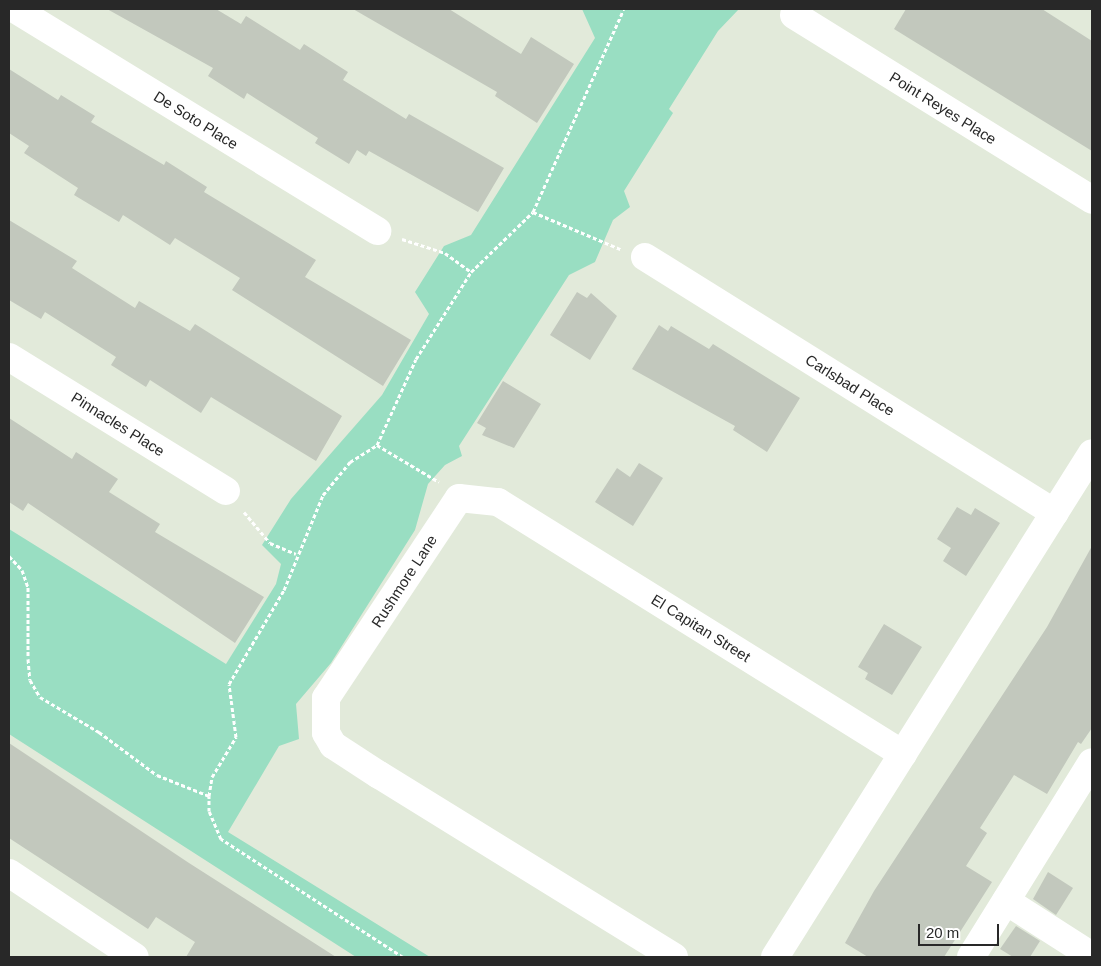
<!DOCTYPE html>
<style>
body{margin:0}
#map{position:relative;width:1101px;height:966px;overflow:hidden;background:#e2eada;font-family:Helvetica,sans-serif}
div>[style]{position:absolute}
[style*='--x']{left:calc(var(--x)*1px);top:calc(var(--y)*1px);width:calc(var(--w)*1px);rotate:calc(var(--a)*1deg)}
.green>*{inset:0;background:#99dec2}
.building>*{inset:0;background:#c2c8bd}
.path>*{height:3px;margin-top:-1.5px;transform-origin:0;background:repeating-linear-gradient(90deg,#fff 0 4px,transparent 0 6.5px)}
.minor>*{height:28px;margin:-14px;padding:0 14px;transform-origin:14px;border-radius:14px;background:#fff}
span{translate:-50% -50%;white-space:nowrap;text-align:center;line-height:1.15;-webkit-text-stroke:4px #fff;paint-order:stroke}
.street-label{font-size:15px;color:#282828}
.frame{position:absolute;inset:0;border:10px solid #282828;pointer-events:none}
.scale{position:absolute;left:918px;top:924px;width:81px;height:22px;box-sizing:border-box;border:2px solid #282828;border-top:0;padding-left:6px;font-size:15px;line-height:18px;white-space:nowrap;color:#282828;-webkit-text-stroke:4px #fff;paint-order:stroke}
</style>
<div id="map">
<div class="green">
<div style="clip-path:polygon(582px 9px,739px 9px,718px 31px,669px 109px,673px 113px,624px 191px,630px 207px,613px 220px,595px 262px,569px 275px,459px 446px,462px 456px,445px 465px,428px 484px,415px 530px,331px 663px,296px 704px,299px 739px,279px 746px,228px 832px,430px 957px,356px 957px,9px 734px,9px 529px,226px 664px,276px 584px,281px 564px,262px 545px,291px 499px,382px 395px,429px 314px,415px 292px,444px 246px,471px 235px,595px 38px)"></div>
</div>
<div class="building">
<div style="clip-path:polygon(107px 9px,216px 9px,241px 24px,246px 16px,300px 50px,304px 44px,348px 72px,343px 80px,406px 119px,409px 114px,504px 168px,478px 212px,369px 151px,366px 156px,357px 150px,349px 164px,315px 143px,318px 138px,247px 93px,244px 99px,208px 76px,213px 68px)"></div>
<div style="clip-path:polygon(353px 9px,449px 9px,521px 54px,531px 37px,574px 64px,537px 123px,495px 96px,497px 92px)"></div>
<div style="clip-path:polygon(906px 9px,1042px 9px,1092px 41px,1092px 151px,894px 29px)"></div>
<div style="clip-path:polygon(9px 69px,58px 100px,61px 95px,95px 116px,91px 122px,164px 165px,166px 161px,207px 187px,204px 192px,316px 260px,305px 277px,411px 340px,383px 386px,232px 290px,240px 278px,175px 238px,170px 245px,123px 215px,119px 222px,74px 195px,78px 188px,24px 153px,29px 146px,9px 133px)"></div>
<div style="clip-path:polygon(9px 220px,77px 261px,72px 268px,135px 308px,139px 301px,190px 331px,195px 324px,342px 416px,316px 461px,211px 397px,201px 413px,150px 380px,146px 387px,111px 365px,116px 357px,45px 312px,41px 319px,9px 300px)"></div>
<div style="clip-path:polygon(577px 292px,587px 298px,591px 293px,617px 316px,590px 360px,550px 335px)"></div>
<div style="clip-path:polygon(659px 325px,668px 331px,671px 326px,709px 349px,713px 344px,800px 398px,767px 452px,733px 430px,735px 426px,632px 369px)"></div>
<div style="clip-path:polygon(503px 381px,541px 404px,514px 448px,482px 435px,486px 428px,477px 423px)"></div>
<div style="clip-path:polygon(9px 418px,72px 459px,76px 452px,118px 479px,109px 492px,160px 524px,155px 532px,264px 597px,235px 643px,28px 503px,23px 511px,9px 502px)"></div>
<div style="clip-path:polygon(639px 463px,663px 478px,633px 526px,595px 502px,617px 468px,630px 477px)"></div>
<div style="clip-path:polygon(957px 507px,971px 515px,975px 508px,1000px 523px,966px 576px,943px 561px,951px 548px,937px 539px)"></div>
<div style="clip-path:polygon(1092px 546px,1092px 728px,1081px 744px,1078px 742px,1047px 794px,1014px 775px,980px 828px,987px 833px,966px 866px,992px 882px,944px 957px,868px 957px,845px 943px,874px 891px,1047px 627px)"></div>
<div style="clip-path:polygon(884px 624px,922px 647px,892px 695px,865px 679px,868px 673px,858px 667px)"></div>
<div style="clip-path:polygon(9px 743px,189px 863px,336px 957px,186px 957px,195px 942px,156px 917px,148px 929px,9px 838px)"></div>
<div style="clip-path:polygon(1048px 872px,1073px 888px,1056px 915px,1033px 899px)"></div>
<div style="clip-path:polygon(1016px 926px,1040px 941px,1030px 957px,1013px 957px,1000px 949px)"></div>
</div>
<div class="path">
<div style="--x:533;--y:212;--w:95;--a:23"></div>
<div style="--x:402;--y:239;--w:45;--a:18"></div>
<div style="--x:445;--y:253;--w:32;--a:36"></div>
<div style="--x:377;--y:445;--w:72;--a:30.8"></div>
<div style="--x:244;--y:512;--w:40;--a:50"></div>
<div style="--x:270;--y:543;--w:28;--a:23"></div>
<div style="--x:9;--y:556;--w:19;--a:47"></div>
<div style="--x:22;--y:570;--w:18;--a:71"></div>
<div style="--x:28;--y:587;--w:72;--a:90"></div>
<div style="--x:28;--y:659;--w:21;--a:85"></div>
<div style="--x:30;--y:680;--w:20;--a:60"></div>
<div style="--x:40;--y:697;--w:69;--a:30.7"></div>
<div style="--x:99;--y:732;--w:72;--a:36.6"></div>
<div style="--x:157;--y:775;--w:56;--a:22"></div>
<div style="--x:403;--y:957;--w:217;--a:-147"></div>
<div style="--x:221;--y:839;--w:30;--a:-113"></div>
<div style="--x:209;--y:811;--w:15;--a:-90"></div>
<div style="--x:209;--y:796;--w:19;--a:-81"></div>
<div style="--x:212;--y:777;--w:47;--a:-59"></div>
<div style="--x:236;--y:737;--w:53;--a:-97.5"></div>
<div style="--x:229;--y:684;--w:109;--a:-59.7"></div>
<div style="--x:284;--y:590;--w:103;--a:-67.7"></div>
<div style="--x:323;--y:495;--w:43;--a:-50.7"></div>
<div style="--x:350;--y:462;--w:32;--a:-32"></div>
<div style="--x:377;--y:445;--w:94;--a:-65.6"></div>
<div style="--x:416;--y:359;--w:103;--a:-57.7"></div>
<div style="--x:471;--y:272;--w:86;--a:-44.1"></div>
<div style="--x:533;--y:212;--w:222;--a:-65.9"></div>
</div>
<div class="minor">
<div style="--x:15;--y:9;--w:425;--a:31.5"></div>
<div style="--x:794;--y:15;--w:351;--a:31.8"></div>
<div style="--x:645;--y:257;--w:483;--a:32"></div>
<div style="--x:9;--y:357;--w:255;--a:31.7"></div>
<div style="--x:9;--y:873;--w:151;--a:33.7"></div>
<div style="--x:1006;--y:901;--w:102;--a:32.6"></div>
<div style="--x:674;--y:957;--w:347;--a:-148.3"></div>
<div style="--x:379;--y:775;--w:55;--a:-146.9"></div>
<div style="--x:333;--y:745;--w:14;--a:-120"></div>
<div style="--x:326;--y:733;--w:35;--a:-90"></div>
<div style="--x:326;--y:698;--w:240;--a:-56.4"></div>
<div style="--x:459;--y:498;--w:39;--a:6"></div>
<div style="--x:498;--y:502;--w:477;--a:31.9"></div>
<div style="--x:775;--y:957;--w:595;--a:-57.83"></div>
<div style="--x:971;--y:957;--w:229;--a:-58.2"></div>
</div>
<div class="street-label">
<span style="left:943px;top:108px;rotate:32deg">Point Reyes Place</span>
<span style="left:196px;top:120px;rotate:32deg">De Soto Place</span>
<span style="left:850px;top:385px;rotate:32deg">Carlsbad Place</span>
<span style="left:118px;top:424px;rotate:32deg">Pinnacles Place</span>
<span style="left:404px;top:581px;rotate:-57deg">Rushmore Lane</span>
<span style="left:701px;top:628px;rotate:32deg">El Capitan Street</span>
</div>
<div class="frame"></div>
<div class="scale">20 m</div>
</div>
